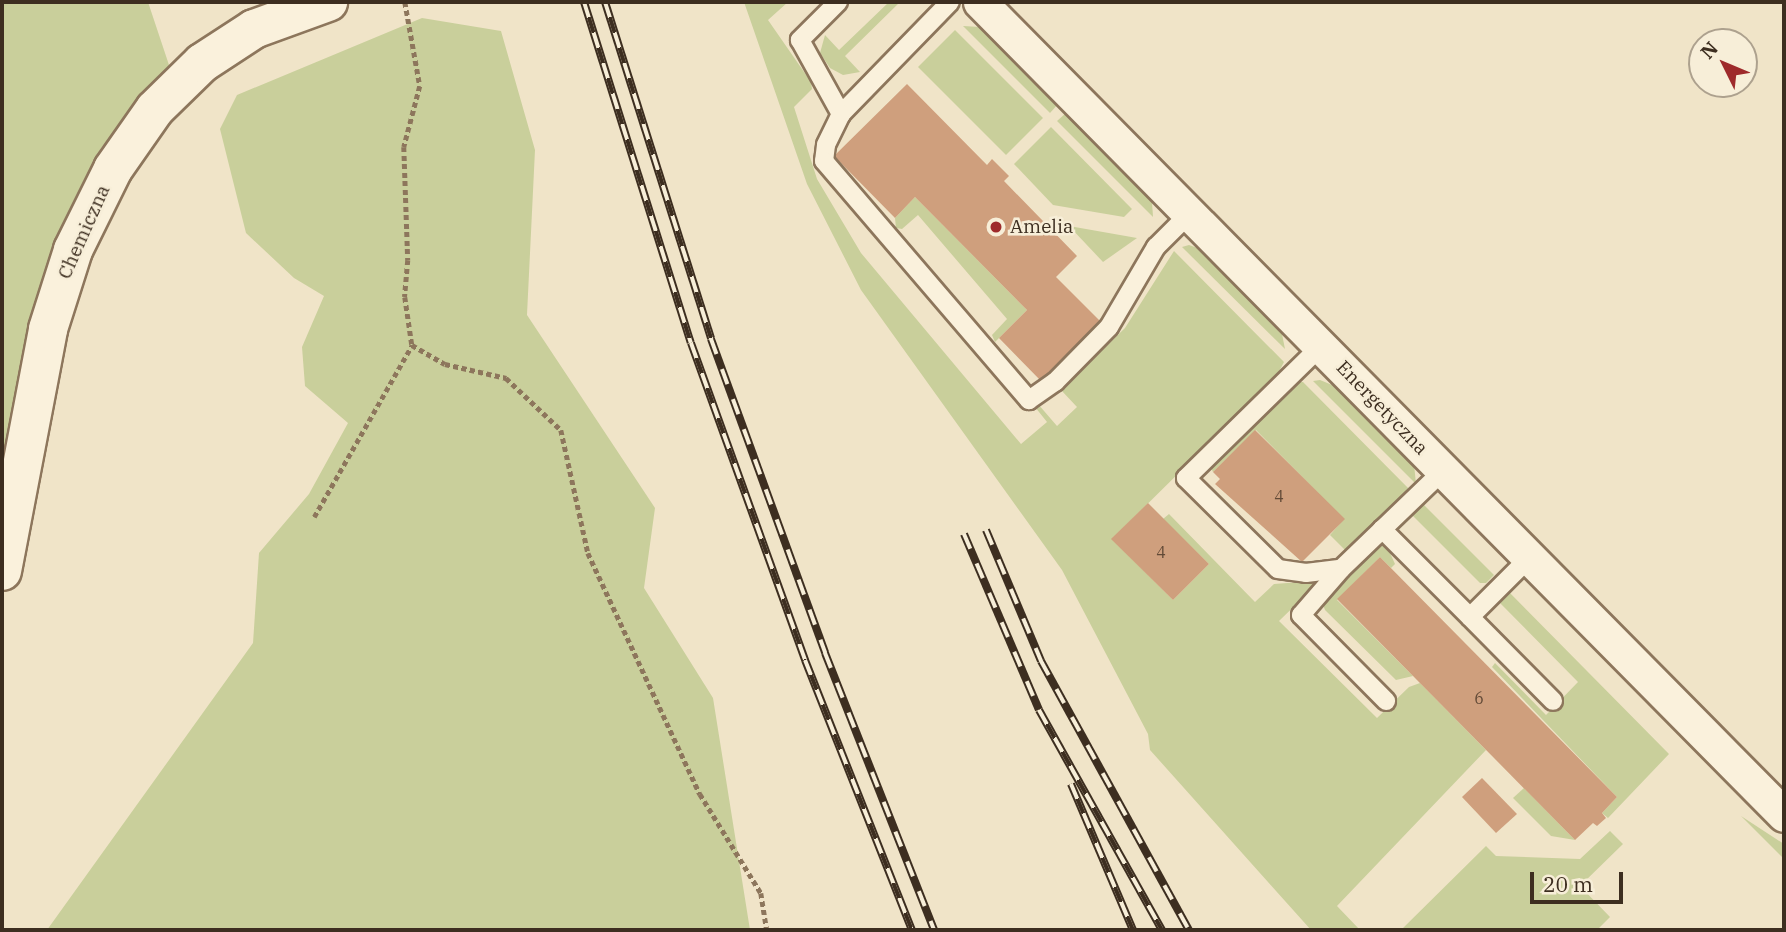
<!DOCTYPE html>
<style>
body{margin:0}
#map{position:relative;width:1786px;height:932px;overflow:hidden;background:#f0e4c8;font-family:"IBM Plex Serif",serif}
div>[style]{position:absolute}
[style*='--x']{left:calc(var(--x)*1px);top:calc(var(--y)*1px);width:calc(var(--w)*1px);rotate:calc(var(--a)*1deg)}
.green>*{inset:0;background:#c9cf9b}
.building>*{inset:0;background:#cf9f7d}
.path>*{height:4.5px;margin-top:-2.25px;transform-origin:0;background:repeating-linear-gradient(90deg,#8d765c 0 5px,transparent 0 8.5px)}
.roads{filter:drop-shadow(2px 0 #8d765c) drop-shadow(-2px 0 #8d765c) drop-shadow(0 2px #8d765c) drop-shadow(0 -2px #8d765c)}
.service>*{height:18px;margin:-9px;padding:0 9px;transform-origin:9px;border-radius:9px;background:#faf1dc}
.minor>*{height:33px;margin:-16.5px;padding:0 16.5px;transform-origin:16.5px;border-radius:16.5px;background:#faf1dc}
.tertiary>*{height:38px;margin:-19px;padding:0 19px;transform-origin:19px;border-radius:19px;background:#faf1dc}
.rail>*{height:8px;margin-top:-4px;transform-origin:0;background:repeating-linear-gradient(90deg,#f7eed8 0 16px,#3d2e20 0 32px);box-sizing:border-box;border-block:2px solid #3d2e20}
.dots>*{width:19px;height:19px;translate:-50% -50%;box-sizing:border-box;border:4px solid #f7eed8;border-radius:50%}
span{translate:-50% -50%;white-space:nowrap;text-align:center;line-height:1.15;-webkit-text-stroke:5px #f7eed8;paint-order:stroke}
.number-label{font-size:16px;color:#624a37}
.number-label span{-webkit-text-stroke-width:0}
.poi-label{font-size:19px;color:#3d2e20}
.left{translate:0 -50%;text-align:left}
.street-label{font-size:19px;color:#3d2e20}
.frame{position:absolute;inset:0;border:4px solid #3d2e20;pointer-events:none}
.north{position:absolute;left:1688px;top:28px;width:70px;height:70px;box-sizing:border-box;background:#f7eed8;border:2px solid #ada18e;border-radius:50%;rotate:313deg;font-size:19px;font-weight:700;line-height:28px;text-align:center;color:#3d2e20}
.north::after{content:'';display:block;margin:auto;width:24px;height:32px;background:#9e2a2b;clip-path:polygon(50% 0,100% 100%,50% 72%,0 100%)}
.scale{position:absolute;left:1530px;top:872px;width:93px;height:32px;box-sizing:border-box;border:4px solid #3d2e20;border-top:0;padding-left:9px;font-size:21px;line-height:24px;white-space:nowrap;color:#3d2e20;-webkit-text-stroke:5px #f7eed8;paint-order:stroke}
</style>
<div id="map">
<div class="green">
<div style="clip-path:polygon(2px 2px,148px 2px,171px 71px,101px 148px,54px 241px,2px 487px)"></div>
<div style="clip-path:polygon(744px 2px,788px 2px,768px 20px,811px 82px,812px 89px,794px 107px,817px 179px,861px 253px,1021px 444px,1047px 422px,1035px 407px,1038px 404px,1057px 426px,1077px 407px,1061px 390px,1125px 328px,1174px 251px,1284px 362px,1276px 377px,1112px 539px,1173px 600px,1209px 564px,1163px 519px,1169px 514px,1255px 602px,1274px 584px,1314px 581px,1315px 586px,1279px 621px,1377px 718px,1409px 687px,1420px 683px,1486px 750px,1337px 906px,1360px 930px,1311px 930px,1150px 750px,1148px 734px,1062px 570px,861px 290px,807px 184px)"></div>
<div style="clip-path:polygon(889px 2px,900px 2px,845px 56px,860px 72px,843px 75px,830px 68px,820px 53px,825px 35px,839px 50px)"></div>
<div style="clip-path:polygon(422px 18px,501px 31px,535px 150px,527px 315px,655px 508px,644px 588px,713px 698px,750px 930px,47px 930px,253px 643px,259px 553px,309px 494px,348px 423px,305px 386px,302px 347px,324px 296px,294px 278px,246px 233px,220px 129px,237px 95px)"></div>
<div style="clip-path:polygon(963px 26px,980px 27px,1058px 104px,1050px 113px)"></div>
<div style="clip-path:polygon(955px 30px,1043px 118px,1006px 155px,918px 67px)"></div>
<div style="clip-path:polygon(1066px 113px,1144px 191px,1152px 202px,1153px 217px,1057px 121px)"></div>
<div style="clip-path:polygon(1051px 127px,1132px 209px,1124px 217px,1053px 205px,1014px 164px)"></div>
<div style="clip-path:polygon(915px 197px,1027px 310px,995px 342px,992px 335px,1007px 319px,918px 215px,902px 229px,896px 228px,895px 218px)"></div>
<div style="clip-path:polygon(1069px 226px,1137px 238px,1103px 262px)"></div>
<div style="clip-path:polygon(1189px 245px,1203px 250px,1269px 317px,1282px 334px,1285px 349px,1182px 247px)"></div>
<div style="clip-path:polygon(1320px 380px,1337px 387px,1414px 464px,1416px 484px,1313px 381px)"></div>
<div style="clip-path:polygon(1295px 382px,1303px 382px,1411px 491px,1349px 554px,1330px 535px,1344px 519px,1256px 430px,1213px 472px,1211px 468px)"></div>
<div style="clip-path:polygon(1420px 501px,1494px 575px,1486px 583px,1480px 583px,1412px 515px)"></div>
<div style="clip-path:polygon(1386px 544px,1395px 564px,1391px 568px,1380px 557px,1337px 600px,1413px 676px,1396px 680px,1325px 610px,1322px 602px,1377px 545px)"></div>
<div style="clip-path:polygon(1509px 592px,1669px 754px,1608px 818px,1602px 813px,1617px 797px,1492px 667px,1495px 663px,1546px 715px,1578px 682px,1500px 603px)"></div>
<div style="clip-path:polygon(1524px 788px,1575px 840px,1551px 836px,1513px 798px)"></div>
<div style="clip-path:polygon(1741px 816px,1784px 844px,1784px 859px)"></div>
<div style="clip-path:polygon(1610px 831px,1623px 844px,1580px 886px,1610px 917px,1597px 930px,1401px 930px,1486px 846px,1496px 856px,1580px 859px)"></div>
</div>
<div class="building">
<div style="clip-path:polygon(907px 84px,987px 165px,992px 159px,1009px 176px,1004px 181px,1077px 256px,1056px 277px,1101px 322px,1041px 381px,999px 338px,1027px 310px,1025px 308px,915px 197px,895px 218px,834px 156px)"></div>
<div style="clip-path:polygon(1255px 430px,1345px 519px,1302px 562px,1215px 484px,1220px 479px,1213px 472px)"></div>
<div style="clip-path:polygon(1148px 503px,1209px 564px,1173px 600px,1111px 539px)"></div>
<div style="clip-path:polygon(1380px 557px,1617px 797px,1602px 813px,1606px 818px,1597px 826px,1593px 823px,1575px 840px,1337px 599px)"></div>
<div style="clip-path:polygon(1482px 778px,1517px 814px,1496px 833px,1462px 797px)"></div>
</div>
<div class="path">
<div style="--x:405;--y:2;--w:85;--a:79.9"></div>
<div style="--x:420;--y:86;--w:63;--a:104.7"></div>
<div style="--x:404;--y:147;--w:113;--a:88"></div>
<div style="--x:408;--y:260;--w:37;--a:95"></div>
<div style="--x:405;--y:297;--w:49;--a:81.7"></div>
<div style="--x:412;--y:345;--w:38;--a:30"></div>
<div style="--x:445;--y:364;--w:63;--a:12.9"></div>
<div style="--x:506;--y:378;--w:76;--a:43.4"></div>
<div style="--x:561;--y:430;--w:126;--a:77.6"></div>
<div style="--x:588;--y:553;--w:266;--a:65.1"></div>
<div style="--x:700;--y:794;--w:116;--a:58.4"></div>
<div style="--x:761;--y:893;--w:37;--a:81"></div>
<div style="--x:314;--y:517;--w:198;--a:-60.3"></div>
</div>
<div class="roads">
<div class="service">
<div style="--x:838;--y:2;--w:54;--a:135"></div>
<div style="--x:800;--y:40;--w:85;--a:61"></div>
<div style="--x:841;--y:114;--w:156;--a:-45.8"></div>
<div style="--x:841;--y:114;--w:34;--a:116"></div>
<div style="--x:826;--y:145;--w:16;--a:97"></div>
<div style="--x:824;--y:161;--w:315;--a:49.4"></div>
<div style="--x:1029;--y:400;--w:32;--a:-35"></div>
<div style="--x:1055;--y:382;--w:77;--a:-45.5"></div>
<div style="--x:1109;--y:327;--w:93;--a:-59.6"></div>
<div style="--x:1156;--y:247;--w:48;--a:-45"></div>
<div style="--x:1321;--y:346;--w:189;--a:135.6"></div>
<div style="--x:1186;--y:478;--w:129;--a:44.7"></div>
<div style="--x:1278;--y:569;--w:28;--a:8"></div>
<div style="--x:1306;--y:573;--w:35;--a:-7"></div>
<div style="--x:1341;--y:569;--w:141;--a:-43.9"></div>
<div style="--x:1382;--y:529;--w:124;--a:45"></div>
<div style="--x:1470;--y:617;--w:83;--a:-45"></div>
<div style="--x:1341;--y:569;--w:61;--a:131"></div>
<div style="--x:1301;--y:615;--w:121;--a:45.3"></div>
<div style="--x:1470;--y:617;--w:118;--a:45.3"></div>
</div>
<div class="minor">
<div style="--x:980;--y:2;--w:1143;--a:45.32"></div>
</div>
<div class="tertiary">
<div style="--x:2;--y:571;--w:246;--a:-79.2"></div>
<div style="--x:48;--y:329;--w:83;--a:-72.4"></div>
<div style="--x:73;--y:250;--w:90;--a:-63.7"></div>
<div style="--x:113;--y:169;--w:73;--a:-55"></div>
<div style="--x:155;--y:109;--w:66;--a:-44.4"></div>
<div style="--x:202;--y:63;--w:62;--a:-33.2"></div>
<div style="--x:254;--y:29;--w:79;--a:-20"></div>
</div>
</div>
<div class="rail">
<div style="--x:584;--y:2;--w:357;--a:72.6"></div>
<div style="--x:691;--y:343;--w:337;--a:70.2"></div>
<div style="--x:805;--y:660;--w:290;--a:68.4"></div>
<div style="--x:605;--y:2;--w:353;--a:72.5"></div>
<div style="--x:711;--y:339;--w:334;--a:70"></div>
<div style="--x:825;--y:653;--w:298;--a:68.5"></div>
<div style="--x:986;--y:530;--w:142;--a:67.2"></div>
<div style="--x:1041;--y:661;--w:307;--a:61.2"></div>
<div style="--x:964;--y:534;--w:191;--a:66.9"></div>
<div style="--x:1039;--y:710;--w:252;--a:60.8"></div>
<div style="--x:1071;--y:784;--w:159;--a:67"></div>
</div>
<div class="dots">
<div style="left:996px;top:227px;background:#9e2a2b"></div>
</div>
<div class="number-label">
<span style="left:1279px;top:496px">4</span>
<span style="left:1161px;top:552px">4</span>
<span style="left:1479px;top:698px">6</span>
</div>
<div class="poi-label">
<span class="left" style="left:1010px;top:227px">Amelia</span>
</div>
<div class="street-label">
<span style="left:84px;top:232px;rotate:-66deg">Chemiczna</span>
<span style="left:1382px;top:408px;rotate:46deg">Energetyczna</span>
</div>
<div class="frame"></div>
<div class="north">N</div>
<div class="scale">20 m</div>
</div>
